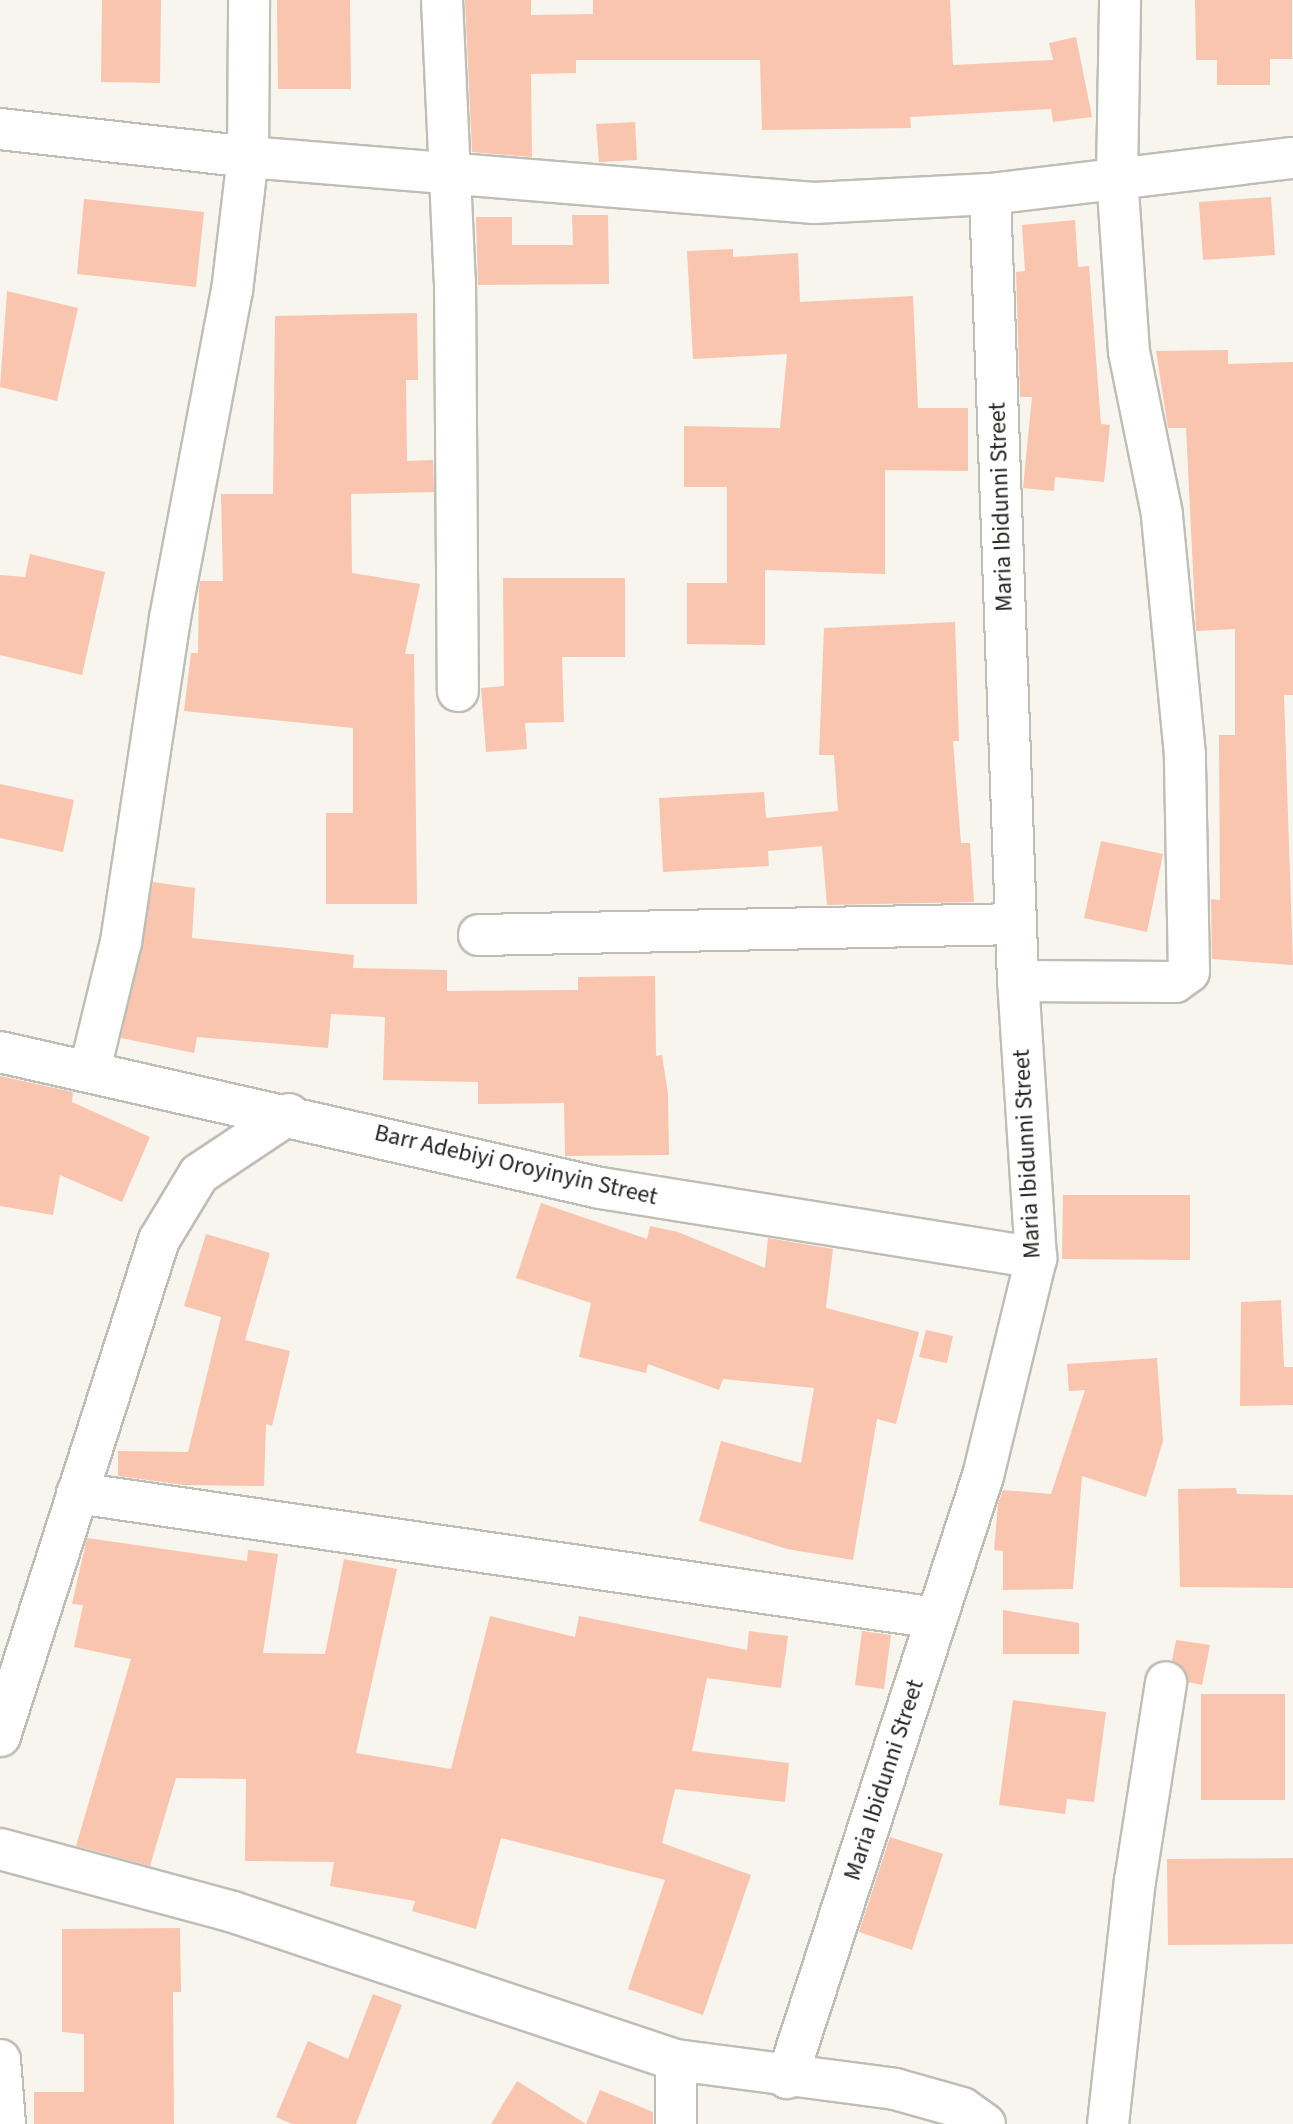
<!DOCTYPE html>
<style>
body{margin:0}
#map{position:relative;width:1293px;height:2124px;overflow:hidden;background:#f7f5ee;font-family:"Source Sans 3",sans-serif}
div>[style]{position:absolute}
[style*='--x']{left:calc(var(--x)*1px);top:calc(var(--y)*1px);width:calc(var(--w)*1px);rotate:calc(var(--a)*1deg)}
.building>*{inset:0;background:#f9c5ae}
.roads{filter:drop-shadow(2px 0 #bfbeb6) drop-shadow(-2px 0 #bfbeb6) drop-shadow(0 2px #bfbeb6) drop-shadow(0 -2px #bfbeb6)}
.street>*{height:40px;margin:-20px;padding:0 20px;transform-origin:20px;border-radius:20px;background:#fff}
span{translate:-50% -50%;white-space:nowrap;text-align:center;line-height:1.15;-webkit-text-stroke:6px #fff;paint-order:stroke}
.street-label{font-size:24px;color:#232320}
</style>
<div id="map">
<div class="building">
<div style="clip-path:polygon(102px 0,161px 0,160px 83px,101px 82px)"></div>
<div style="clip-path:polygon(277px 0,350px 0,351px 89px,278px 89px)"></div>
<div style="clip-path:polygon(465px 0,531px 0,531px 15px,593px 14px,593px 0,950px 0,953px 65px,1053px 60px,1049px 43px,1076px 37px,1092px 117px,1053px 122px,1051px 109px,910px 117px,911px 128px,762px 130px,760px 60px,576px 60px,576px 73px,531px 74px,532px 157px,472px 152px)"></div>
<div style="clip-path:polygon(1195px 0,1292px 0,1292px 59px,1270px 59px,1270px 85px,1217px 85px,1217px 60px,1196px 60px)"></div>
<div style="clip-path:polygon(635px 122px,637px 160px,599px 162px,596px 124px)"></div>
<div style="clip-path:polygon(1271px 197px,1275px 255px,1203px 260px,1199px 202px)"></div>
<div style="clip-path:polygon(84px 199px,204px 212px,196px 287px,77px 274px)"></div>
<div style="clip-path:polygon(572px 215px,608px 215px,609px 284px,478px 285px,476px 217px,512px 217px,512px 245px,573px 245px)"></div>
<div style="clip-path:polygon(1075px 220px,1078px 267px,1089px 266px,1101px 424px,1110px 425px,1104px 482px,1055px 477px,1054px 491px,1023px 488px,1032px 397px,1020px 397px,1016px 272px,1025px 271px,1022px 225px)"></div>
<div style="clip-path:polygon(733px 249px,733px 257px,798px 253px,800px 302px,913px 296px,918px 408px,968px 408px,968px 471px,885px 470px,885px 574px,765px 570px,765px 645px,687px 644px,687px 583px,727px 583px,727px 487px,684px 487px,684px 426px,780px 428px,787px 354px,693px 359px,687px 251px)"></div>
<div style="clip-path:polygon(7px 291px,78px 308px,57px 401px,0 387px)"></div>
<div style="clip-path:polygon(417px 313px,418px 380px,406px 380px,407px 461px,433px 460px,434px 492px,351px 494px,352px 573px,420px 584px,405px 654px,414px 654px,417px 904px,326px 904px,326px 813px,353px 813px,353px 728px,184px 711px,191px 653px,198px 653px,199px 590px,200px 581px,223px 581px,221px 494px,273px 494px,275px 316px)"></div>
<div style="clip-path:polygon(1228px 350px,1228px 364px,1293px 362px,1293px 695px,1284px 695px,1293px 965px,1212px 959px,1211px 899px,1220px 900px,1219px 735px,1235px 735px,1235px 629px,1196px 631px,1186px 428px,1168px 428px,1156px 351px)"></div>
<div style="clip-path:polygon(30px 554px,105px 572px,82px 675px,0 655px,0 575px,25px 577px)"></div>
<div style="clip-path:polygon(503px 578px,625px 578px,625px 657px,562px 657px,564px 722px,525px 723px,527px 749px,486px 752px,481px 688px,504px 686px)"></div>
<div style="clip-path:polygon(955px 622px,959px 741px,953px 741px,961px 843px,970px 843px,974px 902px,827px 905px,822px 846px,768px 851px,769px 866px,663px 872px,659px 798px,764px 792px,766px 818px,838px 811px,834px 755px,819px 755px,824px 628px)"></div>
<div style="clip-path:polygon(0 784px,74px 800px,63px 852px,0 838px)"></div>
<div style="clip-path:polygon(1101px 841px,1163px 854px,1147px 932px,1084px 918px)"></div>
<div style="clip-path:polygon(153px 882px,195px 888px,192px 938px,354px 955px,353px 968px,447px 970px,447px 991px,578px 990px,578px 977px,655px 976px,656px 1056px,662px 1055px,668px 1094px,669px 1155px,565px 1156px,564px 1103px,478px 1104px,478px 1082px,383px 1080px,385px 1017px,331px 1014px,328px 1048px,197px 1037px,194px 1053px,121px 1038px)"></div>
<div style="clip-path:polygon(0 1076px,73px 1092px,72px 1102px,150px 1137px,122px 1202px,60px 1175px,53px 1215px,0 1206px)"></div>
<div style="clip-path:polygon(1063px 1195px,1190px 1195px,1190px 1260px,1062px 1259px)"></div>
<div style="clip-path:polygon(541px 1203px,647px 1239px,650px 1226px,678px 1232px,765px 1268px,768px 1238px,833px 1249px,826px 1308px,919px 1332px,896px 1424px,877px 1419px,853px 1560px,787px 1549px,699px 1521px,721px 1441px,801px 1463px,814px 1388px,723px 1379px,719px 1390px,648px 1364px,646px 1373px,579px 1357px,591px 1303px,516px 1278px)"></div>
<div style="clip-path:polygon(206px 1234px,270px 1253px,245px 1340px,290px 1351px,272px 1426px,266px 1424px,264px 1486px,184px 1485px,118px 1476px,118px 1451px,188px 1452px,221px 1317px,184px 1306px)"></div>
<div style="clip-path:polygon(1281px 1300px,1284px 1367px,1293px 1367px,1293px 1405px,1240px 1406px,1241px 1302px)"></div>
<div style="clip-path:polygon(926px 1330px,953px 1336px,947px 1363px,919px 1357px)"></div>
<div style="clip-path:polygon(1157px 1358px,1163px 1441px,1146px 1497px,1082px 1476px,1073px 1589px,1003px 1590px,1003px 1551px,994px 1550px,998px 1504px,1003px 1490px,1051px 1494px,1085px 1390px,1069px 1391px,1067px 1364px)"></div>
<div style="clip-path:polygon(1236px 1488px,1237px 1494px,1293px 1495px,1293px 1588px,1180px 1587px,1178px 1489px)"></div>
<div style="clip-path:polygon(87px 1538px,247px 1561px,248px 1550px,278px 1554px,263px 1653px,325px 1654px,344px 1559px,397px 1569px,356px 1753px,451px 1769px,490px 1616px,575px 1637px,579px 1616px,747px 1650px,749px 1631px,788px 1636px,781px 1688px,707px 1678px,692px 1751px,789px 1763px,785px 1802px,675px 1789px,662px 1843px,751px 1875px,703px 2015px,628px 1989px,665px 1880px,501px 1838px,476px 1929px,412px 1911px,415px 1901px,330px 1886px,334px 1862px,245px 1861px,246px 1779px,176px 1778px,150px 1866px,76px 1846px,131px 1659px,74px 1647px,83px 1605px,72px 1604px)"></div>
<div style="clip-path:polygon(1003px 1610px,1079px 1623px,1079px 1654px,1003px 1654px)"></div>
<div style="clip-path:polygon(862px 1631px,891px 1635px,884px 1689px,855px 1685px)"></div>
<div style="clip-path:polygon(1176px 1640px,1210px 1645px,1202px 1685px,1188px 1682px,1172px 1660px)"></div>
<div style="clip-path:polygon(1201px 1694px,1285px 1694px,1285px 1800px,1201px 1800px)"></div>
<div style="clip-path:polygon(1013px 1700px,1106px 1712px,1094px 1802px,1067px 1799px,1065px 1814px,999px 1805px)"></div>
<div style="clip-path:polygon(890px 1837px,943px 1854px,912px 1950px,859px 1932px)"></div>
<div style="clip-path:polygon(1293px 1858px,1293px 1944px,1168px 1945px,1167px 1859px)"></div>
<div style="clip-path:polygon(180px 1928px,181px 1992px,173px 1992px,174px 2124px,34px 2124px,34px 2092px,84px 2092px,84px 2034px,62px 2032px,62px 1929px)"></div>
<div style="clip-path:polygon(373px 1994px,402px 2005px,356px 2124px,292px 2124px,276px 2117px,308px 2041px,348px 2059px)"></div>
<div style="clip-path:polygon(517px 2081px,586px 2124px,491px 2124px)"></div>
<div style="clip-path:polygon(600px 2090px,653px 2112px,653px 2124px,586px 2124px)"></div>
</div>
<div class="roads">
<div class="street">
<div style="--x:442;--y:0;--w:281;--a:87.4"></div>
<div style="--x:455;--y:281;--w:410;--a:89.6"></div>
<div style="--x:0;--y:129;--w:250;--a:6.4"></div>
<div style="--x:248;--y:157;--w:568;--a:4.65"></div>
<div style="--x:814;--y:203;--w:176;--a:-2.9"></div>
<div style="--x:990;--y:194;--w:305;--a:-6.8"></div>
<div style="--x:479;--y:935;--w:537;--a:-1.17"></div>
<div style="--x:1018;--y:981;--w:157;--a:0.4"></div>
<div style="--x:1175;--y:982;--w:17;--a:-36"></div>
<div style="--x:1189;--y:972;--w:217;--a:-91.1"></div>
<div style="--x:1185;--y:755;--w:242;--a:-95.5"></div>
<div style="--x:1162;--y:514;--w:165;--a:-101.5"></div>
<div style="--x:1129;--y:352;--w:175;--a:-93.9"></div>
<div style="--x:1117;--y:177;--w:177;--a:-89"></div>
<div style="--x:0;--y:1052;--w:615;--a:12.77"></div>
<div style="--x:600;--y:1188;--w:442;--a:9.1"></div>
<div style="--x:90;--y:1069;--w:131;--a:-76.3"></div>
<div style="--x:121;--y:942;--w:328;--a:-81.4"></div>
<div style="--x:170;--y:618;--w:333;--a:-79.3"></div>
<div style="--x:232;--y:291;--w:135;--a:-83.2"></div>
<div style="--x:248;--y:157;--w:157;--a:-89.6"></div>
<div style="--x:77;--y:1493;--w:868;--a:8.28"></div>
<div style="--x:0;--y:1736;--w:521;--a:-72.23"></div>
<div style="--x:159;--y:1240;--w:77;--a:-58.8"></div>
<div style="--x:199;--y:1174;--w:108;--a:-33.7"></div>
<div style="--x:0;--y:1849;--w:241;--a:15.1"></div>
<div style="--x:233;--y:1912;--w:467;--a:18.5"></div>
<div style="--x:676;--y:2060;--w:221;--a:7.5"></div>
<div style="--x:895;--y:2089;--w:70;--a:15.8"></div>
<div style="--x:962;--y:2108;--w:28;--a:35"></div>
<div style="--x:0;--y:2060;--w:64;--a:85.5"></div>
<div style="--x:787;--y:2078;--w:633;--a:-71.97"></div>
<div style="--x:983;--y:1476;--w:224;--a:-76.3"></div>
<div style="--x:1036;--y:1258;--w:278;--a:-93.7"></div>
<div style="--x:1018;--y:981;--w:787;--a:-92.04"></div>
<div style="--x:676;--y:2124;--w:64;--a:-90"></div>
<div style="--x:1108;--y:2124;--w:244;--a:-83.7"></div>
<div style="--x:1135;--y:1881;--w:201;--a:-81.1"></div>
</div>
</div>
<div class="street-label">
<span style="left:1001px;top:507px;rotate:-92deg">Maria Ibidunni Street</span>
<span style="left:1027px;top:1154px;rotate:-93deg">Maria Ibidunni Street</span>
<span style="left:516px;top:1165px;rotate:13deg">Barr Adebiyi Oroyinyin Street</span>
<span style="left:884px;top:1780px;rotate:-72deg">Maria Ibidunni Street</span>
</div>
</div>
